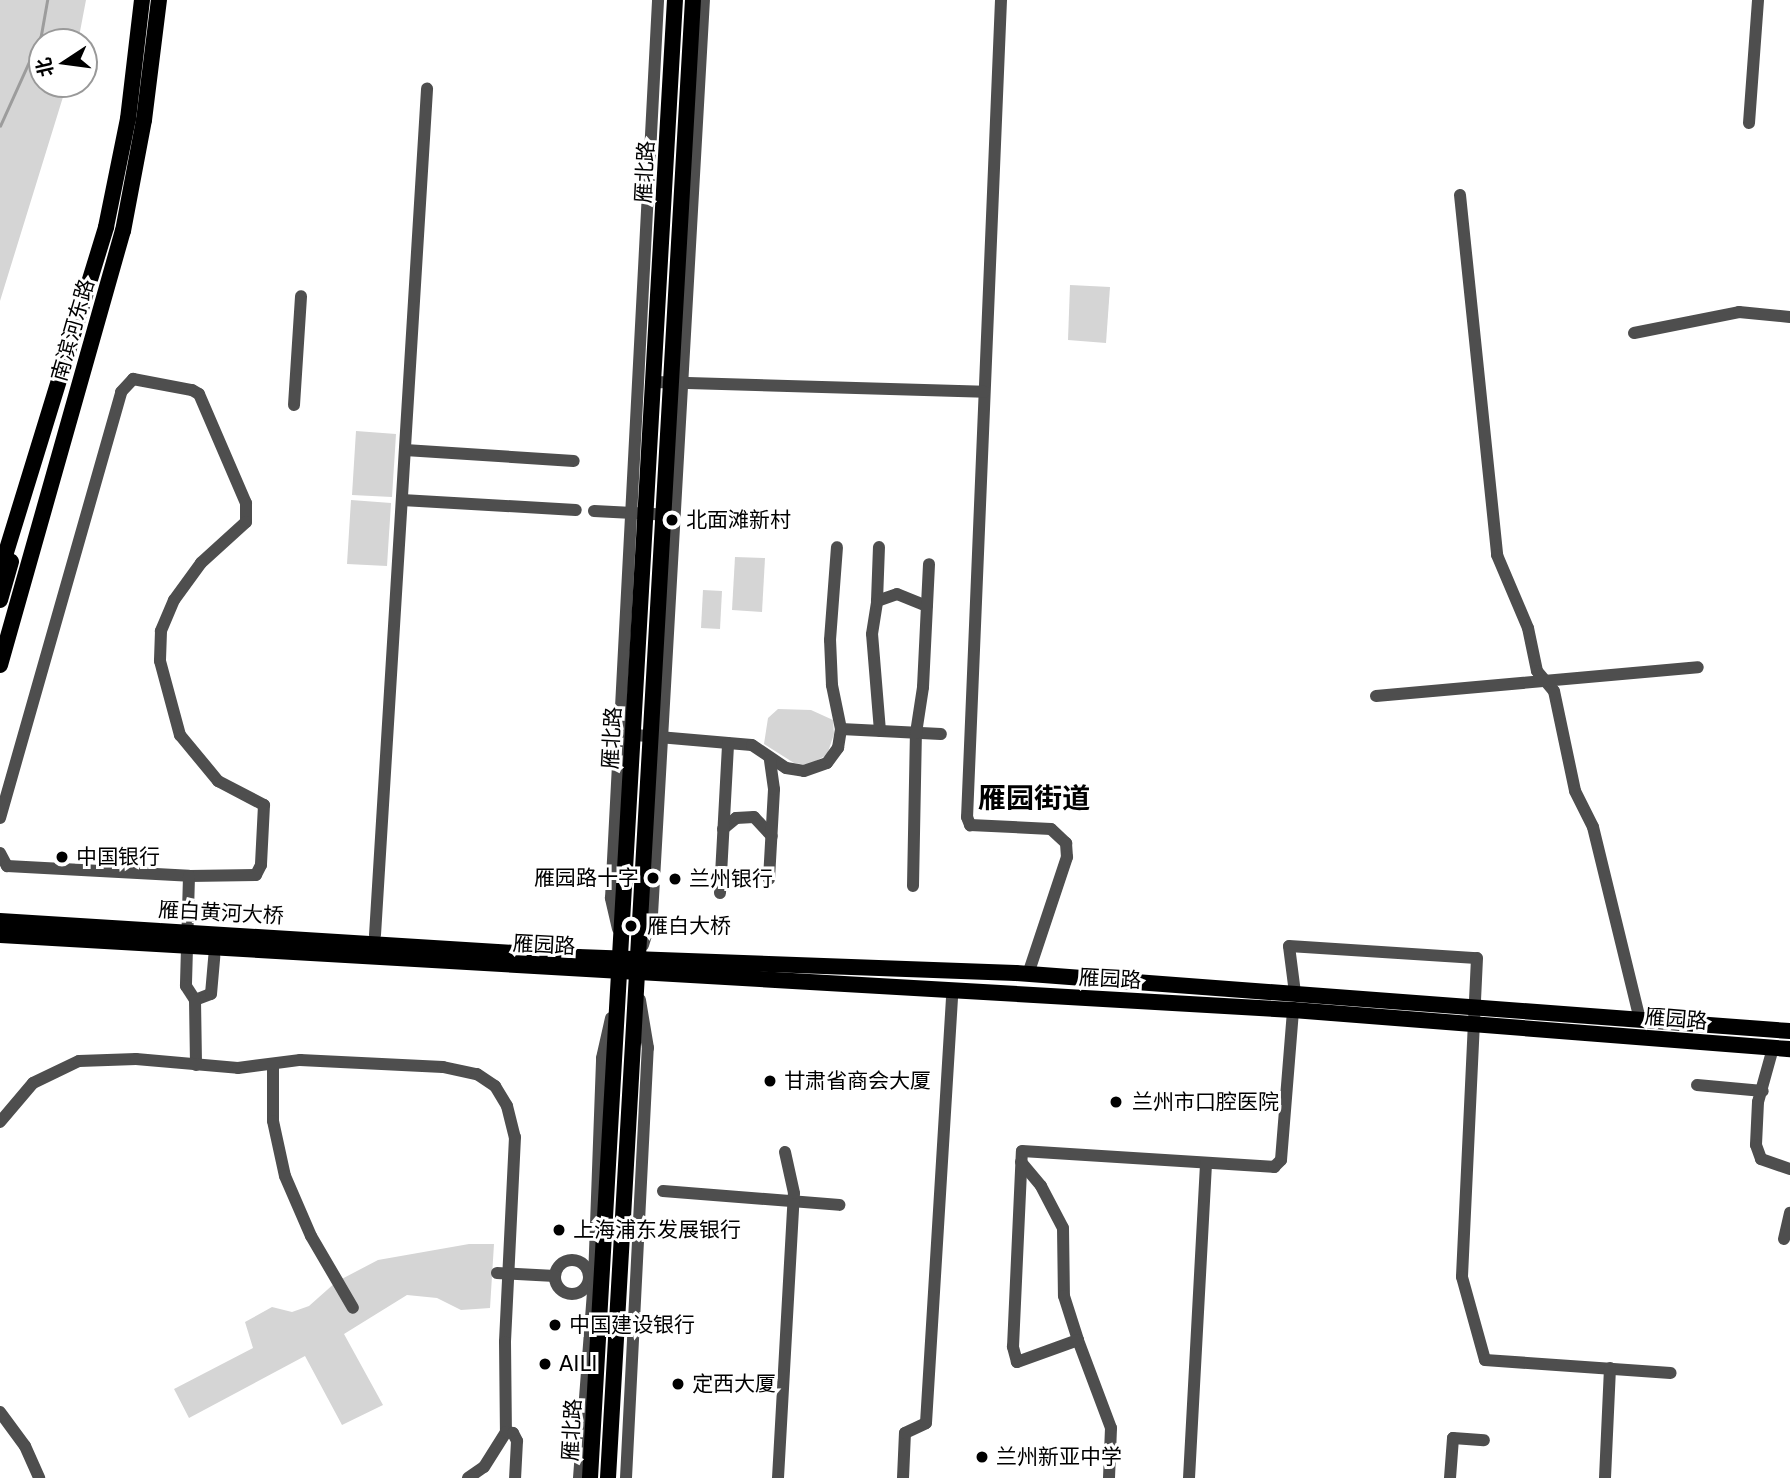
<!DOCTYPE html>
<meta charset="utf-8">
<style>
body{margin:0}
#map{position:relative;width:1790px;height:1478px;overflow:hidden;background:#fff;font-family:"DejaVu Sans","Noto Sans SC",sans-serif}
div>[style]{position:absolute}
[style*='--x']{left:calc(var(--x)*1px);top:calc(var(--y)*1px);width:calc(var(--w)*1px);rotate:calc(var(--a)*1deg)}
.green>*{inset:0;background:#d5d5d5}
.stream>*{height:2.5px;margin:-1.25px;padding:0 1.25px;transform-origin:1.25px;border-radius:1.25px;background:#9c9c9c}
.minor>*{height:12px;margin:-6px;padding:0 6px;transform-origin:6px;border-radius:6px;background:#4e4e4e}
.minor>.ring{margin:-6px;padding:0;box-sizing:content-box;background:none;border:12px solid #4e4e4e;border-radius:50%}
.major>*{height:16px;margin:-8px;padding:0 8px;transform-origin:8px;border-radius:8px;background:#000}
.dots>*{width:19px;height:19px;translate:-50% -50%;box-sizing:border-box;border:4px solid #fff;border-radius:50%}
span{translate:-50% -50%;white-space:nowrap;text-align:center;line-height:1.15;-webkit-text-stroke:6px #fff;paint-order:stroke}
.street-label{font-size:21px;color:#000}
.poi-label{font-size:21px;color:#000}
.left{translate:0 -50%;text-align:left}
.right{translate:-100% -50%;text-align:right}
.district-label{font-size:28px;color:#000;font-weight:700}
.north{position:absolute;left:28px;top:28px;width:70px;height:70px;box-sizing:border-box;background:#fff;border:2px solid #999;border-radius:50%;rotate:257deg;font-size:19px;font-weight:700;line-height:28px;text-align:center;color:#000}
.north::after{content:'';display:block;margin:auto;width:24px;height:32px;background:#000;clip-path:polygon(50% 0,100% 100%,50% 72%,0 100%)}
</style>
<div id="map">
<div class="green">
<div style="clip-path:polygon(0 0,86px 0,78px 42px,42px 42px,42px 84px,67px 84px,0 301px)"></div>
<div style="clip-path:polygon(1070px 285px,1110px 287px,1106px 343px,1068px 340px)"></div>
<div style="clip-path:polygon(356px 431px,396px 434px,392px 497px,352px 495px)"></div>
<div style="clip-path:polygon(351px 500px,391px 503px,387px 566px,347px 564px)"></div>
<div style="clip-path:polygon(735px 557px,765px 558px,762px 612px,732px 610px)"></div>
<div style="clip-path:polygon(703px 590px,722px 591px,720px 629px,701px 628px)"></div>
<div style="clip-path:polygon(778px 709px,811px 710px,833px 720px,834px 734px,827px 755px,808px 765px,794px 763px,764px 744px,768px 718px)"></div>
<div style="clip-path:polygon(469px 1244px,494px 1244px,490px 1308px,461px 1310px,437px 1298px,407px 1295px,344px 1334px,383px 1405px,342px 1425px,305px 1356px,189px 1418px,174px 1389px,253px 1348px,245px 1322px,272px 1307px,292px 1312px,309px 1306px,336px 1282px,378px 1260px)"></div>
</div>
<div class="stream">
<div style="--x:0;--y:126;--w:100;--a:-65.7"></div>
<div style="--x:41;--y:35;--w:36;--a:-80"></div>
</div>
<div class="minor">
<div style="--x:1001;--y:0;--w:818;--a:92.38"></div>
<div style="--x:967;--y:817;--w:9;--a:69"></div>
<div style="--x:970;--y:825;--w:81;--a:2.8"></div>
<div style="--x:1051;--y:829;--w:21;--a:43"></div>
<div style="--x:1066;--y:843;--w:14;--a:86"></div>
<div style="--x:1067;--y:857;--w:123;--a:108.4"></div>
<div style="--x:1749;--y:123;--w:123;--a:-85.8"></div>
<div style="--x:1460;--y:195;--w:362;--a:84.1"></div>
<div style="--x:1497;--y:555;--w:79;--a:67"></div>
<div style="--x:1528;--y:628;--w:44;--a:78.2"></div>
<div style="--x:1537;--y:671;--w:26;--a:50"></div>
<div style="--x:1554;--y:691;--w:102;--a:78.1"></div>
<div style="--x:1575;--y:791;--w:40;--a:63.4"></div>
<div style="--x:1593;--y:827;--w:199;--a:76.3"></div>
<div style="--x:1634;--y:333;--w:107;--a:-11.3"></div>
<div style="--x:1739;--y:312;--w:51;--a:5.6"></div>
<div style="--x:654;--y:382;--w:330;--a:1.7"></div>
<div style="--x:294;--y:405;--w:109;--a:-86.3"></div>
<div style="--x:405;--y:450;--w:169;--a:3.7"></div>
<div style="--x:402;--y:500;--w:174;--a:3.3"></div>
<div style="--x:594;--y:511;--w:78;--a:2.9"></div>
<div style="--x:877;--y:601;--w:54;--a:-87.9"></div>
<div style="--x:1376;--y:696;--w:323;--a:-5.1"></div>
<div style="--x:841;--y:729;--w:100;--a:2.9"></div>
<div style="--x:880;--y:731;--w:97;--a:-94.7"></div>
<div style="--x:872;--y:634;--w:33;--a:-81"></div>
<div style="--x:877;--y:601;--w:21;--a:-19"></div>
<div style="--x:897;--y:594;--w:32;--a:22"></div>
<div style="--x:624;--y:734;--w:128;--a:4.9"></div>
<div style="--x:752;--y:745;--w:41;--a:34.1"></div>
<div style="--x:786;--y:768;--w:18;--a:9"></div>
<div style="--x:804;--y:771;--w:24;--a:-19"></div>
<div style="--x:827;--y:763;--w:19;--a:-54"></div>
<div style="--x:838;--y:748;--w:19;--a:-81"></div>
<div style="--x:841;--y:729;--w:45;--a:-101.6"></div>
<div style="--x:832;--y:685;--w:45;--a:-92.5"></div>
<div style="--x:830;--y:640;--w:93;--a:-85.7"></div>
<div style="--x:0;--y:818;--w:443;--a:-74.1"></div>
<div style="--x:121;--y:392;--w:18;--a:-47"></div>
<div style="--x:133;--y:379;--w:60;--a:10.6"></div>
<div style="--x:192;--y:390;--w:8;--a:30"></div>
<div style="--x:199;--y:394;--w:119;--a:66.7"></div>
<div style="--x:246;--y:503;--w:19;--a:90"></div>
<div style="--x:246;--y:522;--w:61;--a:137.7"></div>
<div style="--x:201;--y:563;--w:46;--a:126.1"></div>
<div style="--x:174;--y:600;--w:34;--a:113"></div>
<div style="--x:161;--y:631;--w:30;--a:92"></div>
<div style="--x:160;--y:661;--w:77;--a:74.9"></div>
<div style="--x:180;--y:735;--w:60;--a:50.4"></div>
<div style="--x:218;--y:781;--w:52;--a:27.6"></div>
<div style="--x:264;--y:805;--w:60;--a:92.9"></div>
<div style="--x:261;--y:865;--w:11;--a:117"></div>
<div style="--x:256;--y:875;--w:67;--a:179.1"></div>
<div style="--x:723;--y:829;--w:17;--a:-40"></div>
<div style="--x:736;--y:818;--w:18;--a:-3"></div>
<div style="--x:754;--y:817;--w:26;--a:47"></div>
<div style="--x:0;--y:853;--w:15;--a:62"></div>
<div style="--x:7;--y:866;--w:182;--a:3.1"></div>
<div style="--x:189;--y:876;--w:110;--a:91.6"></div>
<div style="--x:186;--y:986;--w:17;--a:57"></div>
<div style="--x:195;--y:1000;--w:17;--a:-21"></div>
<div style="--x:211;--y:994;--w:38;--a:-85"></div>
<div style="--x:769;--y:879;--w:90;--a:-86.8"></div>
<div style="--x:774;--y:789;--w:29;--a:-98"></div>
<div style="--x:913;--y:886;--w:153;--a:-88.9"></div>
<div style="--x:916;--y:733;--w:47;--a:-81.3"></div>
<div style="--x:923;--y:687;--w:123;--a:-87.2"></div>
<div style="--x:720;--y:893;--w:150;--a:-86.9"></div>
<div style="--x:618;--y:929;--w:32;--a:-103"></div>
<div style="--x:611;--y:898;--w:899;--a:-87"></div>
<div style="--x:375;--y:935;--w:848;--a:-86.48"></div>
<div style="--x:643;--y:945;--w:31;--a:-73"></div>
<div style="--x:652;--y:915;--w:916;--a:-86.75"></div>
<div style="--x:1295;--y:993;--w:47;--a:-97.3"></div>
<div style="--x:1289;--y:946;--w:188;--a:3.7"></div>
<div style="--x:1477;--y:958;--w:319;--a:92.7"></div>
<div style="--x:1462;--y:1277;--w:86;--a:74.5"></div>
<div style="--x:1485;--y:1360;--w:186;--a:4"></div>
<div style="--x:195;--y:1000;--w:65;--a:89.1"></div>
<div style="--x:1773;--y:1048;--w:56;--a:105.5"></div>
<div style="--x:1758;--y:1102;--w:43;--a:92.7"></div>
<div style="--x:1756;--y:1145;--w:15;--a:70"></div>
<div style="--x:1761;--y:1159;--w:31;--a:19"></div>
<div style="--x:273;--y:1066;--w:55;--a:90"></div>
<div style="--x:273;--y:1121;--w:56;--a:77.7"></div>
<div style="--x:285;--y:1176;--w:65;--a:66.6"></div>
<div style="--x:311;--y:1236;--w:83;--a:59.7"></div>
<div style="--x:1697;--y:1085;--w:66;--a:5.2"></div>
<div style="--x:0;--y:1122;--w:51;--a:-49.8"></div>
<div style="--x:33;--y:1083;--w:51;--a:-25.6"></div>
<div style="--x:79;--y:1061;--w:57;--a:-2"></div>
<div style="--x:136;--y:1059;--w:102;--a:5"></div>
<div style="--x:238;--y:1068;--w:63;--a:-7.4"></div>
<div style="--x:300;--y:1060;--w:143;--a:2.8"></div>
<div style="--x:443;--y:1067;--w:35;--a:12"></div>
<div style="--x:477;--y:1074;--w:22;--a:34"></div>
<div style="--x:495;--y:1086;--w:23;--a:59"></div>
<div style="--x:507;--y:1106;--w:32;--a:76"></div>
<div style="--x:515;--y:1137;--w:205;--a:92.8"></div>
<div style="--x:505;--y:1342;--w:90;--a:89.4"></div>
<div style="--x:1021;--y:1162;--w:31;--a:50"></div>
<div style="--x:1041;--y:1186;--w:47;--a:62.4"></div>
<div style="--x:1063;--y:1228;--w:68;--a:89.2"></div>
<div style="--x:1064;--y:1296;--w:46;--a:72.3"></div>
<div style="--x:663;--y:1191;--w:177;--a:4.5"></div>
<div style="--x:1784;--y:1239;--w:27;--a:-77"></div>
<div class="ring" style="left:555px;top:1260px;width:22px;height:22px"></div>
<div style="--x:497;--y:1273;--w:58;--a:3"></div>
<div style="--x:0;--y:1412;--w:42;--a:53.7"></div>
<div style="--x:25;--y:1446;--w:35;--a:66"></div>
<div style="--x:468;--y:1478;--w:19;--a:-35"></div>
<div style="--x:484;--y:1467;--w:41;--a:-57.8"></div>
<div style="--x:506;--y:1432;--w:7;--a:8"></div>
<div style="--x:513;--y:1433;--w:9;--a:63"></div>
<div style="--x:517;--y:1441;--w:37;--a:93"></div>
<div style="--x:579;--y:1478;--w:200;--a:-85.7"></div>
<div style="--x:594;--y:1279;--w:221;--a:-87.9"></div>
<div style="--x:602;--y:1058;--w:41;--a:-77.3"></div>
<div style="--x:626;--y:1478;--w:431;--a:-87.1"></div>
<div style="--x:648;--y:1048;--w:49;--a:-99.5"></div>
<div style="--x:778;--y:1478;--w:285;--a:-86.8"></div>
<div style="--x:794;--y:1193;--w:42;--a:-102.4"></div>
<div style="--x:903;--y:1478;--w:45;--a:-87.5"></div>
<div style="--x:905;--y:1433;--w:23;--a:-25"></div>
<div style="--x:926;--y:1423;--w:431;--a:-86.5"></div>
<div style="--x:1109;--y:1478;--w:50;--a:-87.7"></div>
<div style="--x:1111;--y:1428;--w:94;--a:-110.6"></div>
<div style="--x:1078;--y:1340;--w:65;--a:160.2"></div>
<div style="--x:1017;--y:1362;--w:16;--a:-105"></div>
<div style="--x:1013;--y:1347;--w:196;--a:-87.4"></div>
<div style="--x:1022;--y:1151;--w:253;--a:3.6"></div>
<div style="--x:1274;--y:1167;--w:10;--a:-45"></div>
<div style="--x:1281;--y:1160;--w:150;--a:-85.4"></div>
<div style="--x:1189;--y:1478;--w:315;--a:-86.9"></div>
<div style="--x:1450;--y:1478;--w:40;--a:-85.7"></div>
<div style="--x:1453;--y:1438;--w:31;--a:4"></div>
<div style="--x:1605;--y:1478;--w:110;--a:-87.4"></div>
</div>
<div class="major">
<div style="--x:0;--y:572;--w:361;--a:-72.9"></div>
<div style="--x:106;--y:227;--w:110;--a:-78.5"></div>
<div style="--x:128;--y:119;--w:120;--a:-83.3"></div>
<div style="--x:0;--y:600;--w:40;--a:-74"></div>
<div style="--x:0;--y:665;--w:451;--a:-74.2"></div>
<div style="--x:123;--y:231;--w:113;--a:-79.3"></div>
<div style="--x:144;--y:120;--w:121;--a:-82.9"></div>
<div style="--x:0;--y:921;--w:579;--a:3.56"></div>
<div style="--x:578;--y:957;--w:438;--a:2.1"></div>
<div style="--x:1016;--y:973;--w:776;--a:4.29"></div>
<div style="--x:0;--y:935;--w:1295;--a:3.32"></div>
<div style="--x:1293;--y:1010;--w:499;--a:4.5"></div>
<div style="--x:590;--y:1478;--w:1480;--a:-86.71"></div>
<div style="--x:608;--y:1478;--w:1480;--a:-86.71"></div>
</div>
<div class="dots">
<div style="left:672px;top:520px;background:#000"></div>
<div style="left:62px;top:857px;background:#000"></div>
<div style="left:653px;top:878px;background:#000"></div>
<div style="left:675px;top:879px;background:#000"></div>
<div style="left:631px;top:926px;background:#000"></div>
<div style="left:770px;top:1081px;background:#000"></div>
<div style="left:1116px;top:1102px;background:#000"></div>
<div style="left:559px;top:1230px;background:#000"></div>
<div style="left:555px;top:1325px;background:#000"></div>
<div style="left:545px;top:1364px;background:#000"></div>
<div style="left:678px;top:1384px;background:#000"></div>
<div style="left:982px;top:1457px;background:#000"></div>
</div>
<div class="street-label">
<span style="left:645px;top:172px;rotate:-87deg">雁北路</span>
<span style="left:73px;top:330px;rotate:-74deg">南滨河东路</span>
<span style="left:612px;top:738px;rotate:-87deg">雁北路</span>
<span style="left:221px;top:913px;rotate:3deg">雁白黄河大桥</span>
<span style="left:544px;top:945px;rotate:3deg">雁园路</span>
<span style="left:1110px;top:979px;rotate:3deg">雁园路</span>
<span style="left:1676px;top:1019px;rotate:5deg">雁园路</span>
<span style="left:572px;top:1430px;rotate:-87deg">雁北路</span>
</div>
<div class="poi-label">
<span class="left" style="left:686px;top:520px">北面滩新村</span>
<span class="left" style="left:76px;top:857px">中国银行</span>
<span class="right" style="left:639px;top:878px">雁园路十字</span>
<span class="left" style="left:689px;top:879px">兰州银行</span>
<span class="left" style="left:647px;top:926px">雁白大桥</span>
<span class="left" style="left:784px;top:1081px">甘肃省商会大厦</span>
<span class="left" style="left:1132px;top:1102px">兰州市口腔医院</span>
<span class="left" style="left:573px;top:1230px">上海浦东发展银行</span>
<span class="left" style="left:569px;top:1325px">中国建设银行</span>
<span class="left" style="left:559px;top:1364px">AILI</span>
<span class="left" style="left:692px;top:1384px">定西大厦</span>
<span class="left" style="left:996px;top:1457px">兰州新亚中学</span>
</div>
<div class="district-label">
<span style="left:1034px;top:799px">雁园街道</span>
</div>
<div class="north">北</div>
</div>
